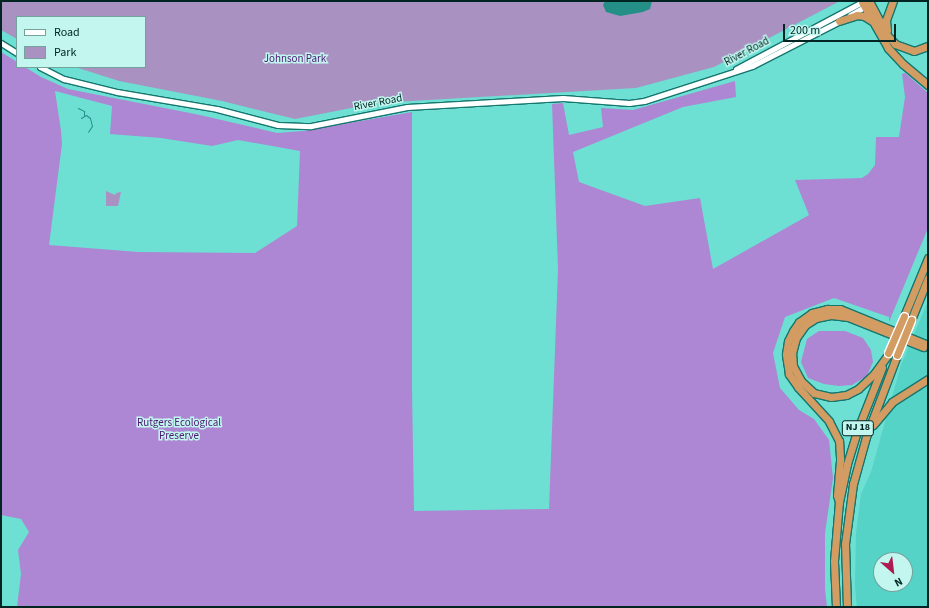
<!DOCTYPE html>
<style>
body{margin:0}
#map{position:relative;width:929px;height:608px;overflow:hidden;background:#6ddfd3;font-family:"Source Sans 3",sans-serif}
div>[style]{position:absolute}
[style*='--x']{left:calc(var(--x)*1px);top:calc(var(--y)*1px);width:calc(var(--w)*1px);rotate:calc(var(--a)*1deg)}
.built>*{inset:0;background:#54d3c6}
.green>*{inset:0;background:#a992c2}
.forest>*{inset:0;background:#ad87d4}
.water>*{inset:0;background:#248f86}
.stream>*{height:1px;margin:-0.5px;padding:0 0.5px;transform-origin:0.5px;border-radius:0.5px;background:#248f86}
.roads{filter:drop-shadow(1px 0 #15766e) drop-shadow(-1px 0 #15766e) drop-shadow(0 1px #15766e) drop-shadow(0 -1px #15766e)}
.tertiary>*{height:5px;margin:-2.5px;padding:0 2.5px;transform-origin:2.5px;border-radius:2.5px;background:#fff}
.motorway>*{height:7px;margin:-3.5px;padding:0 3.5px;transform-origin:3.5px;border-radius:3.5px;background:#d39c63}
.bridges{filter:drop-shadow(1px 0 #fff) drop-shadow(-1px 0 #fff) drop-shadow(0 1px #fff) drop-shadow(0 -1px #fff)}
.motorway-bridge>*{height:7px;margin:-3.5px;padding:0 3.5px;transform-origin:3.5px;border-radius:3.5px;background:#d39c63}
span{translate:-50% -50%;white-space:nowrap;text-align:center;line-height:1.15;-webkit-text-stroke:3px #c2f6ef;paint-order:stroke}
.shield-label span{padding:1px 3px;background:#c2f6ef;border:1px solid;border-radius:3px;-webkit-text-stroke-width:0}
.shield-label{font-size:10px;color:#002522;font-weight:700}
.street-label{font-size:11px;color:#002522}
.park-label{font-size:11px;color:#4d1873}
.frame{position:absolute;inset:0;border:2px solid #002522;pointer-events:none}
.legend{position:absolute;left:16px;top:16px;width:130px;height:52px;box-sizing:border-box;background:#c2f6ef;border:1px solid #74a29d;margin:0;padding:5px 7px;list-style:none;font-size:12px;color:#002522}
.legend li{display:flex;align-items:center;gap:8px;height:20px}
.legend b{width:20px;border:1px solid #74a29d}
.north{position:absolute;left:873px;top:552px;width:40px;height:40px;box-sizing:border-box;background:#c2f6ef;border:1px solid #74a29d;border-radius:50%;rotate:152deg;font-size:11px;font-weight:700;line-height:16px;text-align:center;color:#002522}
.north::after{content:'';display:block;margin:auto;width:14px;height:18px;background:#ad1c51;clip-path:polygon(50% 0,100% 100%,50% 72%,0 100%)}
.scale{position:absolute;left:783px;top:24px;width:113px;height:18px;box-sizing:border-box;border:2px solid #002522;border-top:0;padding-left:5px;font-size:12px;line-height:14px;white-space:nowrap;color:#002522;-webkit-text-stroke:3px #c2f6ef;paint-order:stroke}
</style>
<div id="map">
<div class="built">
<div style="clip-path:polygon(evenodd,928px 301px,928px 607px,857px 607px,855px 586px,856px 533px,861px 494px,871px 472px,901px 365px,928px 301px,881px 560px,905px 560px,905px 584px,881px 584px,881px 560px)"></div>
</div>
<div class="green">
<div style="clip-path:polygon(1px 1px,840px 1px,714px 67px,636px 88px,377px 103px,295px 119px,222px 101px,119px 81px,75px 67px,145px 67px,145px 17px,17px 17px,17px 39px,1px 30px)"></div>
<div style="clip-path:polygon(106px 191px,115px 195px,116px 193px,121px 192px,118px 206px,106px 206px)"></div>
</div>
<div class="forest">
<div style="clip-path:polygon(evenodd,1px 52px,17px 62px,17px 67px,25px 67px,41px 77px,68px 89px,200px 115px,277px 133px,303px 131px,412px 112px,412px 388px,414px 511px,549px 509px,558px 269px,552px 104px,563px 103px,569px 135px,603px 127px,601px 108px,633px 110px,735px 81px,736px 97px,683px 107px,573px 152px,579px 182px,645px 206px,700px 198px,713px 269px,809px 215px,795px 180px,862px 178px,868px 174px,875px 165px,876px 137px,899px 137px,905px 97px,902px 74px,905px 73px,928px 93px,928px 228px,889px 322px,889px 317px,834px 298px,785px 317px,773px 353px,780px 388px,799px 410px,814px 419px,829px 440px,833px 478px,825px 533px,825px 589px,827px 607px,17px 607px,21px 574px,18px 550px,29px 532px,21px 519px,1px 515px,1px 52px,55px 91px,112px 106px,110px 134px,161px 138px,212px 146px,238px 140px,300px 151px,297px 226px,255px 253px,138px 252px,49px 245px,62px 144px,61px 131px,55px 91px)"></div>
<div style="clip-path:polygon(819px 331px,845px 331px,863px 338px,871px 350px,873px 362px,867px 376px,852px 385px,839px 386px,824px 384px,808px 378px,801px 362px,807px 339px)"></div>
</div>
<div class="water">
<div style="clip-path:polygon(605px 1px,652px 1px,650px 9px,643px 12px,620px 16px,606px 12px,603px 5px)"></div>
</div>
<div class="stream">
<div style="--x:78;--y:108;--w:7;--a:27"></div>
<div style="--x:84;--y:111;--w:4;--a:90"></div>
<div style="--x:81;--y:118;--w:6;--a:-31"></div>
<div style="--x:86;--y:115;--w:5;--a:37"></div>
<div style="--x:90;--y:118;--w:8;--a:76"></div>
<div style="--x:92;--y:126;--w:7;--a:124"></div>
</div>
<div class="roads">
<div class="tertiary">
<div style="--x:850;--y:15;--w:18;--a:-29"></div>
<div style="--x:1;--y:43;--w:19;--a:32"></div>
<div style="--x:40;--y:67;--w:27;--a:27"></div>
<div style="--x:64;--y:79;--w:55;--a:13.8"></div>
<div style="--x:117;--y:92;--w:101;--a:9.6"></div>
<div style="--x:217;--y:109;--w:63;--a:14.7"></div>
<div style="--x:278;--y:125;--w:33;--a:2"></div>
<div style="--x:311;--y:126;--w:98;--a:-11.2"></div>
<div style="--x:407;--y:107;--w:156;--a:-3.3"></div>
<div style="--x:563;--y:98;--w:66;--a:4.3"></div>
<div style="--x:629;--y:103;--w:15;--a:-8"></div>
<div style="--x:644;--y:101;--w:114;--a:-18"></div>
<div style="--x:752;--y:66;--w:101;--a:-27.1"></div>
<div style="--x:736;--y:69;--w:145;--a:-28"></div>
</div>
<div class="motorway">
<div style="--x:869;--y:1;--w:38;--a:62"></div>
<div style="--x:887;--y:35;--w:12;--a:48"></div>
<div style="--x:895;--y:44;--w:20;--a:20"></div>
<div style="--x:914;--y:51;--w:15;--a:-20"></div>
<div style="--x:862;--y:2;--w:53;--a:60.5"></div>
<div style="--x:888;--y:48;--w:22;--a:47"></div>
<div style="--x:903;--y:64;--w:33;--a:40"></div>
<div style="--x:839;--y:21;--w:19;--a:-18"></div>
<div style="--x:857;--y:15;--w:7;--a:8"></div>
<div style="--x:864;--y:16;--w:9;--a:32"></div>
<div style="--x:887;--y:30;--w:10;--a:-96"></div>
<div style="--x:886;--y:20;--w:20;--a:-70"></div>
<div style="--x:904;--y:316;--w:63;--a:-67.5"></div>
<div style="--x:911;--y:320;--w:45;--a:-68"></div>
<div style="--x:887;--y:356;--w:22;--a:126"></div>
<div style="--x:874;--y:374;--w:22;--a:137"></div>
<div style="--x:858;--y:389;--w:13;--a:153"></div>
<div style="--x:846;--y:395;--w:15;--a:172"></div>
<div style="--x:831;--y:397;--w:17;--a:-167"></div>
<div style="--x:814;--y:393;--w:18;--a:-137"></div>
<div style="--x:801;--y:381;--w:17;--a:-118"></div>
<div style="--x:793;--y:366;--w:13;--a:-94"></div>
<div style="--x:792;--y:353;--w:16;--a:-75"></div>
<div style="--x:796;--y:338;--w:16;--a:-55"></div>
<div style="--x:805;--y:325;--w:13;--a:-32"></div>
<div style="--x:816;--y:318;--w:15;--a:-11"></div>
<div style="--x:831;--y:315;--w:17;--a:7"></div>
<div style="--x:848;--y:317;--w:81;--a:21.8"></div>
<div style="--x:873;--y:425;--w:30;--a:-50"></div>
<div style="--x:892;--y:402;--w:43;--a:-32.6"></div>
<div style="--x:839;--y:502;--w:7;--a:-106"></div>
<div style="--x:837;--y:495;--w:37;--a:-85"></div>
<div style="--x:840;--y:458;--w:17;--a:-93"></div>
<div style="--x:839;--y:441;--w:22;--a:-117"></div>
<div style="--x:829;--y:421;--w:46;--a:-132.4"></div>
<div style="--x:798;--y:387;--w:16;--a:-125"></div>
<div style="--x:789;--y:374;--w:20;--a:-99"></div>
<div style="--x:786;--y:354;--w:13;--a:-81"></div>
<div style="--x:788;--y:341;--w:11;--a:-63"></div>
<div style="--x:793;--y:331;--w:11;--a:-56"></div>
<div style="--x:799;--y:322;--w:16;--a:-35"></div>
<div style="--x:812;--y:313;--w:16;--a:-15"></div>
<div style="--x:827;--y:309;--w:13;--a:0"></div>
<div style="--x:840;--y:309;--w:95;--a:22.2"></div>
<div style="--x:836;--y:607;--w:46;--a:-92.5"></div>
<div style="--x:834;--y:561;--w:59;--a:-85.2"></div>
<div style="--x:839;--y:502;--w:39;--a:-78"></div>
<div style="--x:847;--y:464;--w:34;--a:-73"></div>
<div style="--x:857;--y:431;--w:68;--a:-68.4"></div>
<div style="--x:847;--y:607;--w:63;--a:-91.8"></div>
<div style="--x:845;--y:544;--w:61;--a:-82.4"></div>
<div style="--x:853;--y:484;--w:49;--a:-74.5"></div>
<div style="--x:866;--y:437;--w:88;--a:-69.3"></div>
</div>
</div>
<div class="bridges">
<div class="motorway-bridge">
<div style="--x:888;--y:353;--w:40;--a:-66.6"></div>
<div style="--x:897;--y:355;--w:38;--a:-68"></div>
</div>
</div>
<div class="shield-label">
<span style="left:858px;top:428px">NJ 18</span>
</div>
<div class="street-label">
<span style="left:747px;top:52px;rotate:-28deg">River Road</span>
<span style="left:378px;top:103px;rotate:-11deg">River Road</span>
</div>
<div class="park-label">
<span style="left:295px;top:59px">Johnson Park</span>
<span style="left:179px;top:430px">Rutgers Ecological<br>Preserve</span>
</div>
<div class="frame"></div>
<ul class="legend">
<li><b style="height:5px;background:#fff"></b>Road</li>
<li><b style="height:11px;background:#a992c2"></b>Park</li>
</ul>
<div class="north">N</div>
<div class="scale">200 m</div>
</div>
